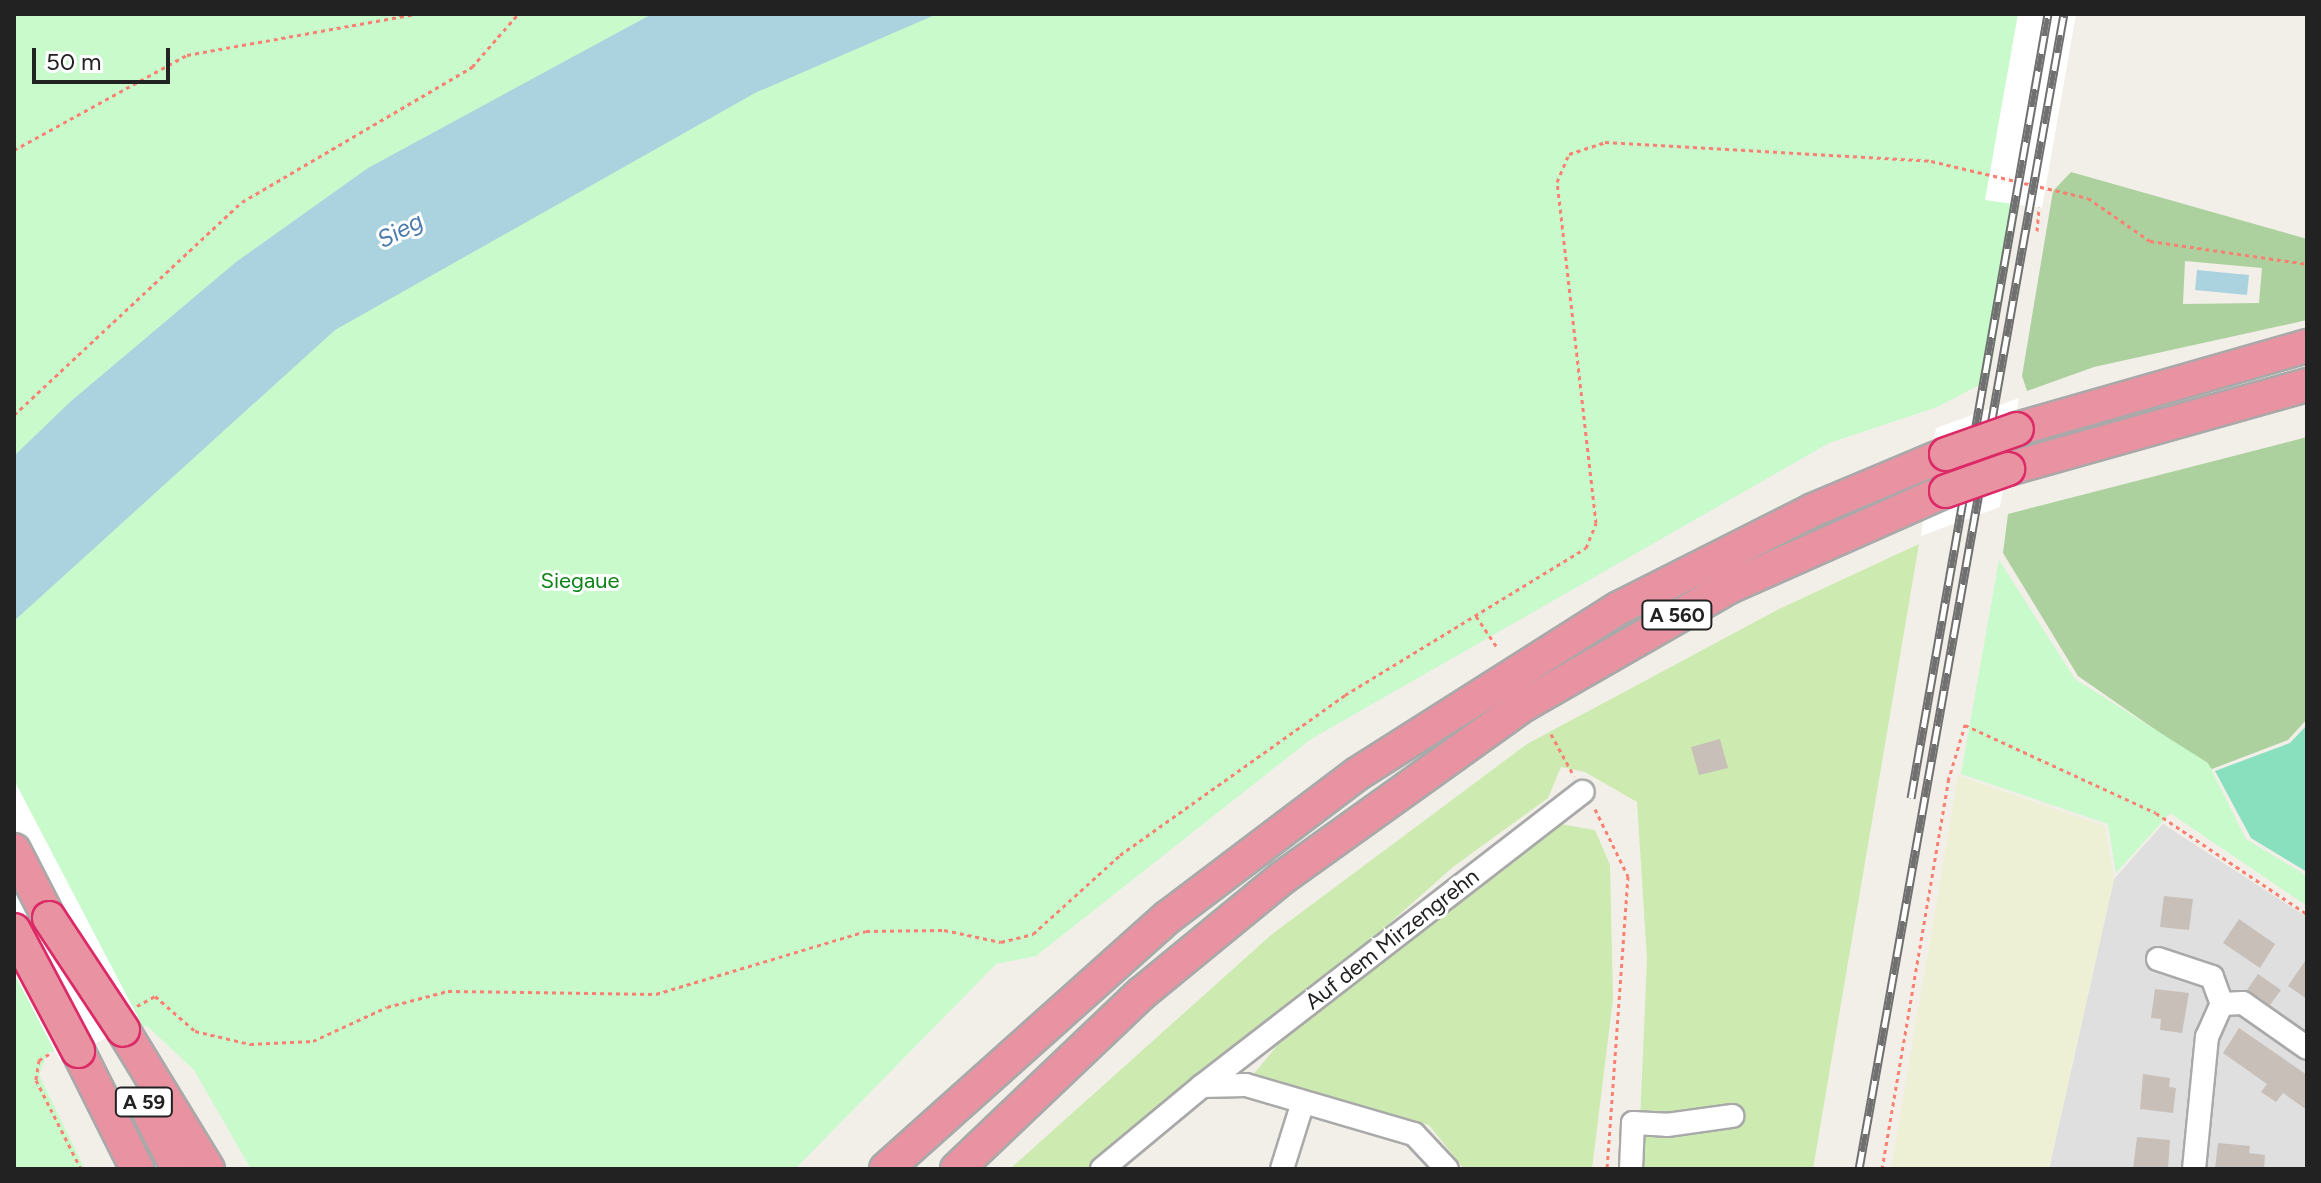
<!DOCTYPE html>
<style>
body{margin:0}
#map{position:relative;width:2321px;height:1183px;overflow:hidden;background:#f2efe9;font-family:Figtree,sans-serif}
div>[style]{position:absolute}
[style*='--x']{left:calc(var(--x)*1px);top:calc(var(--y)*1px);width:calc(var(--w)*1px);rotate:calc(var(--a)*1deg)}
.residential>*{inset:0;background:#e0dfdf}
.farmland>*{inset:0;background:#eef0d5}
.grass>*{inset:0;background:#cdebb0}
.forest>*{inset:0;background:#add19e}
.park>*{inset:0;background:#c8facc}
.pitch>*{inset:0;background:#88e0be}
.water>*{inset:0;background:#aad3df}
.pier>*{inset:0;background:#fff}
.building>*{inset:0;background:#c7bfb8}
.path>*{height:3px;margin-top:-1.5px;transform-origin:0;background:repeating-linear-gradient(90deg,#fa8072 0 4px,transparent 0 8px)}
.roads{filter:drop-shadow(2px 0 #a9a9a9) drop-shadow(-2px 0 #a9a9a9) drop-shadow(0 2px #a9a9a9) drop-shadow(0 -2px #a9a9a9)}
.minor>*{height:22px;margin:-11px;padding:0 11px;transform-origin:11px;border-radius:11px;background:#fff}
.highway>*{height:32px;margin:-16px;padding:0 16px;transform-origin:16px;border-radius:16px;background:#e892a2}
.rail>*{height:9px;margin-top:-4.5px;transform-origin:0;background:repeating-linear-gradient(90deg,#fff 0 18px,#707070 0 36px);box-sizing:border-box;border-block:2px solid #707070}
.bridges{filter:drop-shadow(2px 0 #dc2a67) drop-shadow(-2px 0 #dc2a67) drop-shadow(0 2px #dc2a67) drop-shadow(0 -2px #dc2a67)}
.highway-bridge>*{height:32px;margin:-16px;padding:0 16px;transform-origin:16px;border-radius:16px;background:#e892a2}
span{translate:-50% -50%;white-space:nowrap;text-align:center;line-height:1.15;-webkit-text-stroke:6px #fff;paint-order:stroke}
.shield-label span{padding:2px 6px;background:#fff;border:2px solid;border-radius:6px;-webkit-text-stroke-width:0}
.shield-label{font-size:20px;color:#222;font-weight:700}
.park-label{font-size:22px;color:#0c8416}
.street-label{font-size:22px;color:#222}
.water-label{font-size:24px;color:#4a7aab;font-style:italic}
.frame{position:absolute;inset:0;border:16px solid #222;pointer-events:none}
.scale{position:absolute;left:32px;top:48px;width:138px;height:36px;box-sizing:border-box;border:4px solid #222;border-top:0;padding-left:10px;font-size:24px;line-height:28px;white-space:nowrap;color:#222;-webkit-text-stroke:6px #fff;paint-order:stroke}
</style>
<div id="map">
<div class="residential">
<div style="clip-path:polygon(2163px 824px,2307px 917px,2307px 1169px,2049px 1169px,2114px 879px)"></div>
</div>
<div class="farmland">
<div style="clip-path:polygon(1958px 776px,2105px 826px,2114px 879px,2049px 1169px,1891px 1169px)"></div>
</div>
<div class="grass">
<div style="clip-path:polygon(1919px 544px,1813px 1169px,1638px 1169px,1647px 959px,1637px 802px,1585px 772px,1561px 767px,1548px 798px,1453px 867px,1338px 969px,1212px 1061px,1089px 1169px,1010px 1169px,1271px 935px,1527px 744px,1779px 609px)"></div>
<div style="clip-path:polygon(1553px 823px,1595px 830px,1610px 865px,1613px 999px,1592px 1169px,1464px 1169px,1429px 1125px,1252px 1076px,1280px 1042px)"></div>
</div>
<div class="forest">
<div style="clip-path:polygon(evenodd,2071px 172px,2307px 239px,2307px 320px,2094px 367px,2027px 391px,2022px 376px,2053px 191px,2071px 172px,2185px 261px,2262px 268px,2259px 303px,2183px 304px,2185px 261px)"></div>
<div style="clip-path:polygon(2307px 437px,2307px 719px,2288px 740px,2212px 769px,2078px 676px,2003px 553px,2008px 514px)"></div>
</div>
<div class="park">
<div style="clip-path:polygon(14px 14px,2050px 14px,1989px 380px,1937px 407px,1829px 443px,1311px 739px,1036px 956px,996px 964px,795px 1169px,251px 1169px,194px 1070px,147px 1026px,47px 1053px,39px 1075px,85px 1169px,14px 1169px)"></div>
<div style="clip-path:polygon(1999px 560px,2075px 679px,2208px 763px,2246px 839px,2307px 876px,2307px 906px,2170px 813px,2116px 873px,2108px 824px,1961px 774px)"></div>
</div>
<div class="pitch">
<div style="clip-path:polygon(2307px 725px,2307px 872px,2251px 838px,2215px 771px,2290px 743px)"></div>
</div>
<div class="water">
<div style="clip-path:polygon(652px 14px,937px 14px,755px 93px,335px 330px,14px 621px,14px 456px,70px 402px,236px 262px,368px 168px)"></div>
<div style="clip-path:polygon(2197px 270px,2249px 275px,2247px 295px,2195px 290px)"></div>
</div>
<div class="pier">
<div style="clip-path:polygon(2018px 14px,2076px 14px,2042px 208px,1985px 200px)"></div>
<div style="clip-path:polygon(2019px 398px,2000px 507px,1921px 536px,1936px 428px)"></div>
<div style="clip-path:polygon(14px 780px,140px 1021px,60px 1061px,14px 973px)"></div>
</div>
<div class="building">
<div style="clip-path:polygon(1720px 739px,1728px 768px,1699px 775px,1691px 747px)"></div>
<div style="clip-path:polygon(2164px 896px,2193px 899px,2189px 930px,2160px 927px)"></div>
<div style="clip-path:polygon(2239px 919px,2275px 944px,2260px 968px,2223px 943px)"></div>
<div style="clip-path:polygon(2307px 958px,2307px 999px,2288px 986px)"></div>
<div style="clip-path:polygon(2258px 974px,2281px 990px,2270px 1005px,2247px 990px)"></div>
<div style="clip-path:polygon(2155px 989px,2189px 993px,2182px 1033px,2160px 1030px,2161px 1019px,2151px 1018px)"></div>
<div style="clip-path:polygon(2239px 1028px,2307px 1075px,2307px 1110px,2283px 1093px,2276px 1102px,2261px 1092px,2267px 1084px,2223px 1053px)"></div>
<div style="clip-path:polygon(2143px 1074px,2170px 1078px,2169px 1087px,2176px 1088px,2173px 1113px,2140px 1109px)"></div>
<div style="clip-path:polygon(2137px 1137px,2170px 1140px,2168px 1169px,2133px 1169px)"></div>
<div style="clip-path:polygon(2218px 1143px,2250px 1146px,2249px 1153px,2265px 1155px,2264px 1169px,2215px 1169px)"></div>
</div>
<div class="path">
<div style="--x:14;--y:150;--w:197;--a:-28.8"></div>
<div style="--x:187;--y:55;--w:232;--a:-10.2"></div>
<div style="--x:2037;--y:231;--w:24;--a:-85"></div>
<div style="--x:14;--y:415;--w:312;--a:-43.1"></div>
<div style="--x:242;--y:202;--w:267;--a:-30.4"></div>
<div style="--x:472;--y:67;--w:70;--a:-49"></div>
<div style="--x:1476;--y:616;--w:40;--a:56"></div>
<div style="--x:1551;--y:734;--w:48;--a:61.3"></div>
<div style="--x:1595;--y:809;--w:75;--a:63.8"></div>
<div style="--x:1628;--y:876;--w:294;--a:94.1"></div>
<div style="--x:137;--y:1006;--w:21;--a:-29"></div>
<div style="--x:155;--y:996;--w:53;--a:41.2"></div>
<div style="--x:195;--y:1031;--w:57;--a:13.3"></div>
<div style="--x:250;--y:1044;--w:63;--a:-2.7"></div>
<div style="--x:313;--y:1041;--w:81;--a:-24.7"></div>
<div style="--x:387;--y:1007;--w:63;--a:-14.7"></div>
<div style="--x:448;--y:991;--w:208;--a:0.8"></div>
<div style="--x:656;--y:994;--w:219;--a:-16.7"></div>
<div style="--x:866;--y:931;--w:78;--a:-0.7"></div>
<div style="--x:944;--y:930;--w:58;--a:11.9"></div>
<div style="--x:1001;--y:942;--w:33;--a:-14"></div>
<div style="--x:1033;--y:934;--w:118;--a:-42.2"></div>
<div style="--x:1120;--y:855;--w:276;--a:-35.4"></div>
<div style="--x:1345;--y:695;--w:282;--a:-31.4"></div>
<div style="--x:1586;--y:548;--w:27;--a:-68"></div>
<div style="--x:1596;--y:523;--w:343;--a:-96.5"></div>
<div style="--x:1557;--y:182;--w:30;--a:-67"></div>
<div style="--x:1569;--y:154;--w:38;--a:-18"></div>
<div style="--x:1605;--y:142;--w:327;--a:3.3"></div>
<div style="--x:1931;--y:161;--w:161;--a:13.3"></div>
<div style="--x:2088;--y:198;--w:75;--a:34.7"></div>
<div style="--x:2150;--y:241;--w:159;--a:8.3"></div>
<div style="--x:49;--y:1054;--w:12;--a:149"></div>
<div style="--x:39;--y:1060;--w:20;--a:99"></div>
<div style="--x:36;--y:1080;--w:100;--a:63.2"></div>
<div style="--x:1882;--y:1169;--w:394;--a:-80.3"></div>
<div style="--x:1948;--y:781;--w:59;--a:-73.1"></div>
<div style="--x:1965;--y:725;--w:210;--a:24.7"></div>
<div style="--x:2156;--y:813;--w:182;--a:33.8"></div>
</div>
<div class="roads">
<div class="minor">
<div style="--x:2158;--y:959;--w:57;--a:18.4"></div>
<div style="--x:2212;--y:977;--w:29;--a:70"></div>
<div style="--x:2222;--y:1004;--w:21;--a:-3"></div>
<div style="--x:2243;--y:1003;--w:78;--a:35.1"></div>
<div style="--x:1202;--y:1086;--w:481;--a:-37.7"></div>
<div style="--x:1102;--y:1169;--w:130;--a:-39.7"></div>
<div style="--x:1202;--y:1086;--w:44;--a:-1.3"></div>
<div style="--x:1246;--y:1085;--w:175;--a:16.3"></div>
<div style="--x:1414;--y:1134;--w:48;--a:46.7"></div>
<div style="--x:1282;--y:1169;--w:70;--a:-72.6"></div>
<div style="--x:1631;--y:1169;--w:46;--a:-87.5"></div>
<div style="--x:1633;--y:1123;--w:34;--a:3"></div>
<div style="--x:1667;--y:1125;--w:66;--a:-7.9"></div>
<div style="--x:2194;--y:1169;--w:133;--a:-84.4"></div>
<div style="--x:2207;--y:1037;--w:36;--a:-66"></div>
</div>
<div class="highway">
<div style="--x:2017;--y:429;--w:302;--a:-16"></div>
<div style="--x:2008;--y:469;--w:311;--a:-15.7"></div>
<div style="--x:14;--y:850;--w:76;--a:62.8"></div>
<div style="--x:123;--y:1030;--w:163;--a:58.6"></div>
<div style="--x:78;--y:1051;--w:132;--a:63.4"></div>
<div style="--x:150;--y:1115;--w:61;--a:62.6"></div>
<div style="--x:886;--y:1169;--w:378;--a:-41.8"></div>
<div style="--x:1168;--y:917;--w:237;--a:-37.1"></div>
<div style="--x:1357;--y:774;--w:310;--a:-32.4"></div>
<div style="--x:1619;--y:608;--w:217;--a:-26.8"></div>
<div style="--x:1813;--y:510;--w:144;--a:-22.8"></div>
<div style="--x:957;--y:1169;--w:255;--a:-43.6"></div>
<div style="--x:1142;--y:993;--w:181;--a:-39.4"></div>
<div style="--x:1282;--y:878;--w:297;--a:-35.6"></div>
<div style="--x:1524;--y:705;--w:237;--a:-29.9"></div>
<div style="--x:1729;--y:587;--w:237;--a:-23.9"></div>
</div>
</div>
<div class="rail">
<div style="--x:1911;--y:798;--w:796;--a:-80.09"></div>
<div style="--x:1859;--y:1169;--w:1173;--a:-79.94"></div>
</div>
<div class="bridges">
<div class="highway-bridge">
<div style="--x:1946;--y:454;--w:75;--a:-19.4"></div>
<div style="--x:1946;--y:491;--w:66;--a:-19.5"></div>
<div style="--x:49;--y:918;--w:134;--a:56.5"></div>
<div style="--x:14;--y:930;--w:137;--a:62.1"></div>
</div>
</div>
<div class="shield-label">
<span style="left:1677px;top:615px">A 560</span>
<span style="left:144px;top:1102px">A 59</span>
</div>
<div class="park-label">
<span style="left:580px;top:581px">Siegaue</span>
</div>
<div class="street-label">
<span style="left:1392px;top:939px;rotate:-38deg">Auf dem Mirzengrehn</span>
</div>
<div class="water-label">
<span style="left:400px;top:230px;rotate:-28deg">Sieg</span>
</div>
<div class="frame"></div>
<div class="scale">50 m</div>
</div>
